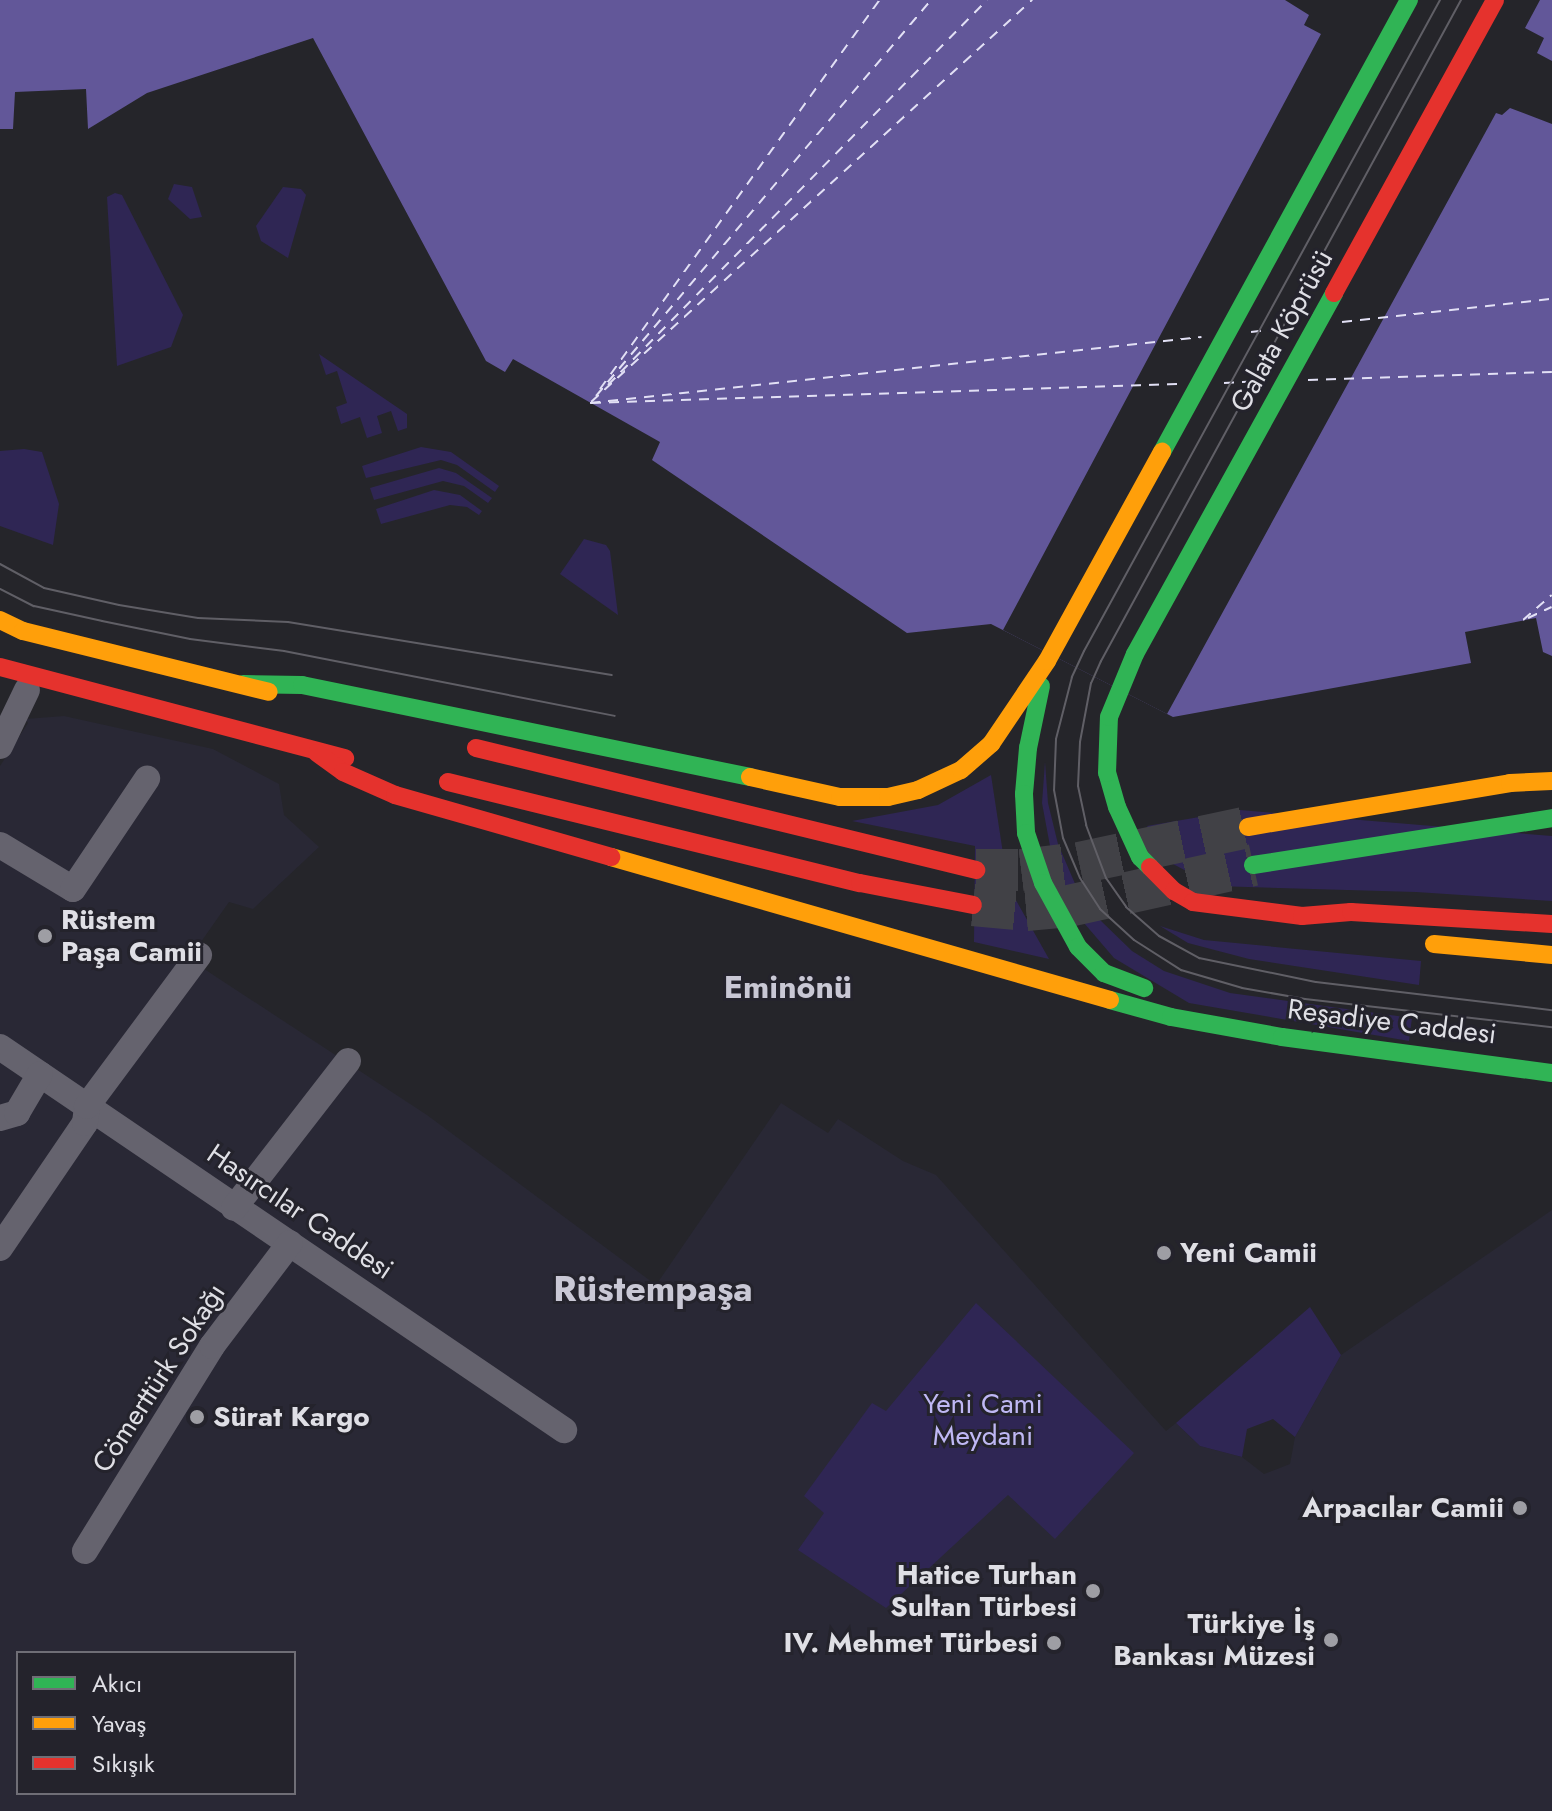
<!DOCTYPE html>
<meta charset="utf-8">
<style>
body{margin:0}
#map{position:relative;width:1552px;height:1811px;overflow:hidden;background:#25252a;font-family:Jost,sans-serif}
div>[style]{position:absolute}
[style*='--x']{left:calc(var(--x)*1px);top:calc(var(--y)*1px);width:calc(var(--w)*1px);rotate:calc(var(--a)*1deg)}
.built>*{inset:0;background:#292835}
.green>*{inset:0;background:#2f2654}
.water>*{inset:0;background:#625799}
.pier>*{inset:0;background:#25252a}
.ferry>*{height:2px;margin-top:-1px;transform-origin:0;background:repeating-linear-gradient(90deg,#e2e0f5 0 10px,transparent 0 18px)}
.primary-tunnel>*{height:42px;margin-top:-21px;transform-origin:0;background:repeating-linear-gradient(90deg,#414146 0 42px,transparent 0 63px)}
.street>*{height:26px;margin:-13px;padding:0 13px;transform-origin:13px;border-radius:13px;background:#65636e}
.fast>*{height:18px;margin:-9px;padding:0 9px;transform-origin:9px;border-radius:9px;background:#30b455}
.slow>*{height:18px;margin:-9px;padding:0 9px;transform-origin:9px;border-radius:9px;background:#ff9f0a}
.jam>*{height:18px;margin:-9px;padding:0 9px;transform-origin:9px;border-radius:9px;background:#e5322d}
.tram>*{height:2px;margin:-1px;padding:0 1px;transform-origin:1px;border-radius:1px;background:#605f66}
.dots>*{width:22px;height:22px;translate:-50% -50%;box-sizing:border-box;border:4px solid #24232c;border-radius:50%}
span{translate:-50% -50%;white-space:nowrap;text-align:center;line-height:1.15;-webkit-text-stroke:6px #24232c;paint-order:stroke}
.street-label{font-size:28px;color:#dfdfe5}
.poi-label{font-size:28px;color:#dfdfe5;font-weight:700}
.left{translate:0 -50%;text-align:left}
.right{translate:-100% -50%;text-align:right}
.park-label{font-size:28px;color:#bfb8f4}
.quarter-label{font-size:32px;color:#c9c8d5;font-weight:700}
.district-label{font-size:36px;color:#c9c8d5;font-weight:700}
.legend{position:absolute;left:16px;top:1651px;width:280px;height:144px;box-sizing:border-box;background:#24232c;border:2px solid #6f6e76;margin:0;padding:10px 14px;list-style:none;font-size:24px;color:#dfdfe5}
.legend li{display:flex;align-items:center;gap:16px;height:40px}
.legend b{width:40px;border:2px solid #6f6e76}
</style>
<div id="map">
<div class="built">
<div style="clip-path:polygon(evenodd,64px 716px,213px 749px,279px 784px,284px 815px,319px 847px,253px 909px,229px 902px,189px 959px,427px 1115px,656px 1285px,781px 1103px,828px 1133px,838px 1119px,903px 1161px,936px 1175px,1166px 1431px,1176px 1423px,1200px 1446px,1242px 1457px,1264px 1474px,1290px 1464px,1295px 1437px,1341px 1355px,1552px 1210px,1552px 1811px,0 1811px,0 766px,28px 723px,25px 719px,64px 716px,18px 1653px,294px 1653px,294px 1793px,18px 1793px,18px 1653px)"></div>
</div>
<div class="green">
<div style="clip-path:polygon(174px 184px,192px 187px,202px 217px,190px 219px,168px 199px)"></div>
<div style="clip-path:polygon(283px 187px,301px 189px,306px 195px,288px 258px,261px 241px,256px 226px)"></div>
<div style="clip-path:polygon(115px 193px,122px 195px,183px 315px,171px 347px,117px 366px,107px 197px)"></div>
<div style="clip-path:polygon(319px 354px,407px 414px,407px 428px,398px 431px,391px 411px,377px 416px,382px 433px,367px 438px,360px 417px,341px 424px,336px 407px,347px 403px,337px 371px,326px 375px)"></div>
<div style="clip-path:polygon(421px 447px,451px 452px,499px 486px,495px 492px,457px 465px,441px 460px,366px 478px,362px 466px)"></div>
<div style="clip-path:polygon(24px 449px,42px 452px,59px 504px,53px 545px,0 526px,0 451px)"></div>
<div style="clip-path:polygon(439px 468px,456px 473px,492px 498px,488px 503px,464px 486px,443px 481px,374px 500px,370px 488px)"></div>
<div style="clip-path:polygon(434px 490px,460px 495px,482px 511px,479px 515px,467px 507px,450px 505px,381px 524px,376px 509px)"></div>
<div style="clip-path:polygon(584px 539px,606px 545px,610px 551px,618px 615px,560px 574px)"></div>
<div style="clip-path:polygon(1045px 762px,1048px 803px,1058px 844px,1076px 886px,1098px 918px,1132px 951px,1164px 971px,1230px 993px,1412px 1018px,1409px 1041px,1189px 1003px,1114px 958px,1084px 923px,1064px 884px,1050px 846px,1042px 803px)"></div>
<div style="clip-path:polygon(991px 775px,1008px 886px,1049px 959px,974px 942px,975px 846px,852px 821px,938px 805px)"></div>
<div style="clip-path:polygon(1240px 810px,1552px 836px,1552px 901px,1416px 892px,1215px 886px,1173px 864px,1147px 826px)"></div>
<div style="clip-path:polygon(1160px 926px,1204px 940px,1421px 961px,1419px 985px,1249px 959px,1188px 943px)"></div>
<div style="clip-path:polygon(976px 1303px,1134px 1453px,1055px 1539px,1008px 1495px,886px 1608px,798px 1550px,824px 1513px,804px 1496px,872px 1403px,886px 1411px)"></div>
<div style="clip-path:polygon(1310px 1307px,1341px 1355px,1295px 1437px,1273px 1419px,1247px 1429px,1242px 1457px,1200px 1446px,1176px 1423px)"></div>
</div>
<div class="water">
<div style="clip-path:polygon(0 0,1552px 0,1552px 656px,1543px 652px,1536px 618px,1465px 632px,1471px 663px,1173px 717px,991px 624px,907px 633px,652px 460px,660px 442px,513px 359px,505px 372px,486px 361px,313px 38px,147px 93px,88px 129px,86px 89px,15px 92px,13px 129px,0 129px)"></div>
</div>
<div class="pier">
<div style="clip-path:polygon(1285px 0,1540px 0,1525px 28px,1544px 38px,1537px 53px,1552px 61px,1552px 124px,1510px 108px,1502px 115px,1496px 113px,1167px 714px,1003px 630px,1321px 34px,1304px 25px,1309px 15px)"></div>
</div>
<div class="ferry">
<div style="--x:1342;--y:322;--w:211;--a:-6.3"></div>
<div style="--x:1251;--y:332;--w:41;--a:-7"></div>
<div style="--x:1308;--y:380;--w:244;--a:-1.9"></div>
<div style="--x:1224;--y:383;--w:37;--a:-3"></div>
<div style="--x:1177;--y:384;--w:587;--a:178.15"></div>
<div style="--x:590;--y:403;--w:615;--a:-6.17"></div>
<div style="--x:608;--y:385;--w:540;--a:-45.45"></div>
<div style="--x:600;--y:389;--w:479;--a:-54.3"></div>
<div style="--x:596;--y:396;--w:519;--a:-49.77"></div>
<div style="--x:591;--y:402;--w:597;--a:-42.35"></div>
<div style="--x:1528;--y:618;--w:26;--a:-25"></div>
<div style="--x:1523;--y:620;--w:38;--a:-41"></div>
</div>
<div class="primary-tunnel">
<div style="--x:976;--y:870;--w:45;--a:0"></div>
<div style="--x:1021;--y:870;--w:58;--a:-6.9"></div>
<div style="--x:1079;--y:863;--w:173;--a:-12"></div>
<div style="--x:973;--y:905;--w:53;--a:5.4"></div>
<div style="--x:1026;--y:910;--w:38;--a:-5"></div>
<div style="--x:1064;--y:907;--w:194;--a:-12.5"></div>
</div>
<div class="street">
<div style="--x:0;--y:746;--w:62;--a:-64.3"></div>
<div style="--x:0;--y:845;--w:85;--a:31.1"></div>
<div style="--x:73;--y:889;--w:133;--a:-56.1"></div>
<div style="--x:0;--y:1047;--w:682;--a:34.18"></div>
<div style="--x:0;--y:1118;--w:18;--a:-16"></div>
<div style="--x:17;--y:1113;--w:45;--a:-59.5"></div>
<div style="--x:234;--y:1208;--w:186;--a:-52.2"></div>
<div style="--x:0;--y:1248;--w:151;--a:-55.8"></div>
<div style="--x:85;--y:1123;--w:17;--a:-83"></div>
<div style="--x:87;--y:1106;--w:188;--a:-53.4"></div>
<div style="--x:85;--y:1551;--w:241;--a:-58.2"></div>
<div style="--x:212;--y:1346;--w:129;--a:-52.9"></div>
</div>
<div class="fast">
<div style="--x:1162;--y:452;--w:515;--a:-61.35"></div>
<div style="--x:243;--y:684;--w:59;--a:1"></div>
<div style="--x:302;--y:685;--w:457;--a:11.6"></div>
<div style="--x:1041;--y:686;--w:63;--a:101.8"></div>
<div style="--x:1028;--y:748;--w:46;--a:95"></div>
<div style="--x:1024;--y:794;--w:39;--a:87"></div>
<div style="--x:1026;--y:833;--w:53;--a:71.2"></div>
<div style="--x:1043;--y:883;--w:73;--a:61.3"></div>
<div style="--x:1078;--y:947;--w:37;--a:45"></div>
<div style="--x:1104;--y:973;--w:43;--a:20.6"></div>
<div style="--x:1253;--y:865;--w:303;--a:-8.9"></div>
<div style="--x:1150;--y:867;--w:14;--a:-135"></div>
<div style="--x:1140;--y:857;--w:55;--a:-114.7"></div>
<div style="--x:1117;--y:807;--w:35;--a:-106"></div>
<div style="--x:1107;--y:773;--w:56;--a:-88"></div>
<div style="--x:1109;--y:717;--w:68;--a:-67.6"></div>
<div style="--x:1135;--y:654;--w:412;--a:-61.1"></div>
<div style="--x:1110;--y:1000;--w:63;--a:15.6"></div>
<div style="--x:1171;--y:1017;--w:113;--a:10.2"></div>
<div style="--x:1282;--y:1037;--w:272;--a:7.6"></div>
</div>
<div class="slow">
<div style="--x:0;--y:620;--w:25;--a:26"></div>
<div style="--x:23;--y:631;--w:253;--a:13.9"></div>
<div style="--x:750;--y:777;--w:92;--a:12.5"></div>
<div style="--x:840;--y:797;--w:48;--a:0"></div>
<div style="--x:888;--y:797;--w:31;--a:-13"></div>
<div style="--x:918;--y:790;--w:47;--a:-24.9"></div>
<div style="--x:961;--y:770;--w:40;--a:-41"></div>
<div style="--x:991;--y:744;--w:100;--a:-56"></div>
<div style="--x:1047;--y:661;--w:239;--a:-61.2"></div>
<div style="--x:1248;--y:827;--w:266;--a:-9.5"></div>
<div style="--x:1510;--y:783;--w:42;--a:-2.7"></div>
<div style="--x:611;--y:857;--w:519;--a:15.99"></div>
<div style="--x:1434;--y:944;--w:119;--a:5.3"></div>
</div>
<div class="jam">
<div style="--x:1334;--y:293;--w:334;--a:-61.2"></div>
<div style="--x:0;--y:667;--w:357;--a:14.8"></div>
<div style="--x:476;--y:748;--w:515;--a:13.71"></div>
<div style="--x:317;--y:753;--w:32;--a:36"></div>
<div style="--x:343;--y:772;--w:57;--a:23.9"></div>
<div style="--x:395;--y:795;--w:225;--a:16"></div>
<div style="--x:448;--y:782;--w:424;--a:13.8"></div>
<div style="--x:860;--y:883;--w:115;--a:11"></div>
<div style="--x:1150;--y:867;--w:34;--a:45"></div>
<div style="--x:1174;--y:891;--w:22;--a:30"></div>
<div style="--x:1193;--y:902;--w:110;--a:7.3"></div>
<div style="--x:1302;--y:916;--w:49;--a:-4.7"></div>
<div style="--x:1351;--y:912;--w:201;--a:3.4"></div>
</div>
<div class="tram">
<div style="--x:1440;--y:0;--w:742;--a:118.67"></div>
<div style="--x:1084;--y:651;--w:29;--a:115"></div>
<div style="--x:1072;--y:677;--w:64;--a:104.5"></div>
<div style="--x:1056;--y:739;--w:51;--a:92.2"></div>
<div style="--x:1054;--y:790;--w:49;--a:79.4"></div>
<div style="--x:1063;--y:838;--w:43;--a:67"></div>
<div style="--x:1080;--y:878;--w:37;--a:57"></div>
<div style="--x:1100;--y:909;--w:46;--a:42.4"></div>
<div style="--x:1134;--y:940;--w:56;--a:32.6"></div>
<div style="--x:1181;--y:970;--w:64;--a:16.4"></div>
<div style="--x:1242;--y:988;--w:64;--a:9.9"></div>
<div style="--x:1305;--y:999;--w:249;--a:6.5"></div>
<div style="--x:1461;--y:0;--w:753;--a:118.57"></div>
<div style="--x:1101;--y:661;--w:24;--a:114"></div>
<div style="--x:1091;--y:683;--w:60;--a:100.6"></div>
<div style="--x:1080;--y:742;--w:44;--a:92.6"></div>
<div style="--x:1078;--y:786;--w:40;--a:78"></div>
<div style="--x:1086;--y:825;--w:57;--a:69.3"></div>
<div style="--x:1106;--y:878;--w:35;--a:55"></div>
<div style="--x:1126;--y:907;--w:44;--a:41.3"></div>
<div style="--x:1159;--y:936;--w:46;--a:28.8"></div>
<div style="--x:1199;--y:958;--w:119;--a:11.6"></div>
<div style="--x:1316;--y:982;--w:238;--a:6.8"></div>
<div style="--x:0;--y:564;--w:50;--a:28.6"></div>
<div style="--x:44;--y:588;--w:77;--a:12.8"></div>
<div style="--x:119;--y:605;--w:80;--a:9.3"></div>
<div style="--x:198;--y:618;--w:90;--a:2.5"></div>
<div style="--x:288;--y:622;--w:328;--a:9.3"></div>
<div style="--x:0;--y:589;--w:38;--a:27"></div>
<div style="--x:34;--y:606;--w:70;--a:12.4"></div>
<div style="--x:102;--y:621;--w:90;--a:11.6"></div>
<div style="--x:190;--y:639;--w:95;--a:7.3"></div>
<div style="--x:284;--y:651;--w:337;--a:11.1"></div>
</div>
<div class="dots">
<div style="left:45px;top:936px;background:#9e9ea4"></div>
<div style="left:1164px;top:1253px;background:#9e9ea4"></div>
<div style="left:197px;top:1417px;background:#9e9ea4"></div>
<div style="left:1520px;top:1508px;background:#9e9ea4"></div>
<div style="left:1093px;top:1591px;background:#9e9ea4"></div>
<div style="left:1331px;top:1640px;background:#9e9ea4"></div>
<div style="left:1054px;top:1643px;background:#9e9ea4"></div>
</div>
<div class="street-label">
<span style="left:1282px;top:331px;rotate:-61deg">Galata Köprüsü</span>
<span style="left:1392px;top:1022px;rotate:7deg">Reşadiye Caddesi</span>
<span style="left:300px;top:1212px;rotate:34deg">Hasırcılar Caddesi</span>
<span style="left:159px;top:1378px;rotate:-57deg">Cömerttürk Sokağı</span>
</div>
<div class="poi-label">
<span class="left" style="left:61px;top:936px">Rüstem<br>Paşa Camii</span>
<span class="left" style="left:1180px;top:1253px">Yeni Camii</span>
<span class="left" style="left:213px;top:1417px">Sürat Kargo</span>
<span class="right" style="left:1504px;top:1508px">Arpacılar Camii</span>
<span class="right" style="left:1077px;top:1591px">Hatice Turhan<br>Sultan Türbesi</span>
<span class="right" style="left:1315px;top:1640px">Türkiye İş<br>Bankası Müzesi</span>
<span class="right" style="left:1038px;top:1643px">IV. Mehmet Türbesi</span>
</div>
<div class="park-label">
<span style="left:983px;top:1420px">Yeni Cami<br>Meydani</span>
</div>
<div class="quarter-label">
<span style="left:788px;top:987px">Eminönü</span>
</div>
<div class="district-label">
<span style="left:653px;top:1289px">Rüstempaşa</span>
</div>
<ul class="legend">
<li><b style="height:10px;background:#30b455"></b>Akıcı</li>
<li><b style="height:10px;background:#ff9f0a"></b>Yavaş</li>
<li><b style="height:10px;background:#e5322d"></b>Sıkışık</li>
</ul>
</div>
